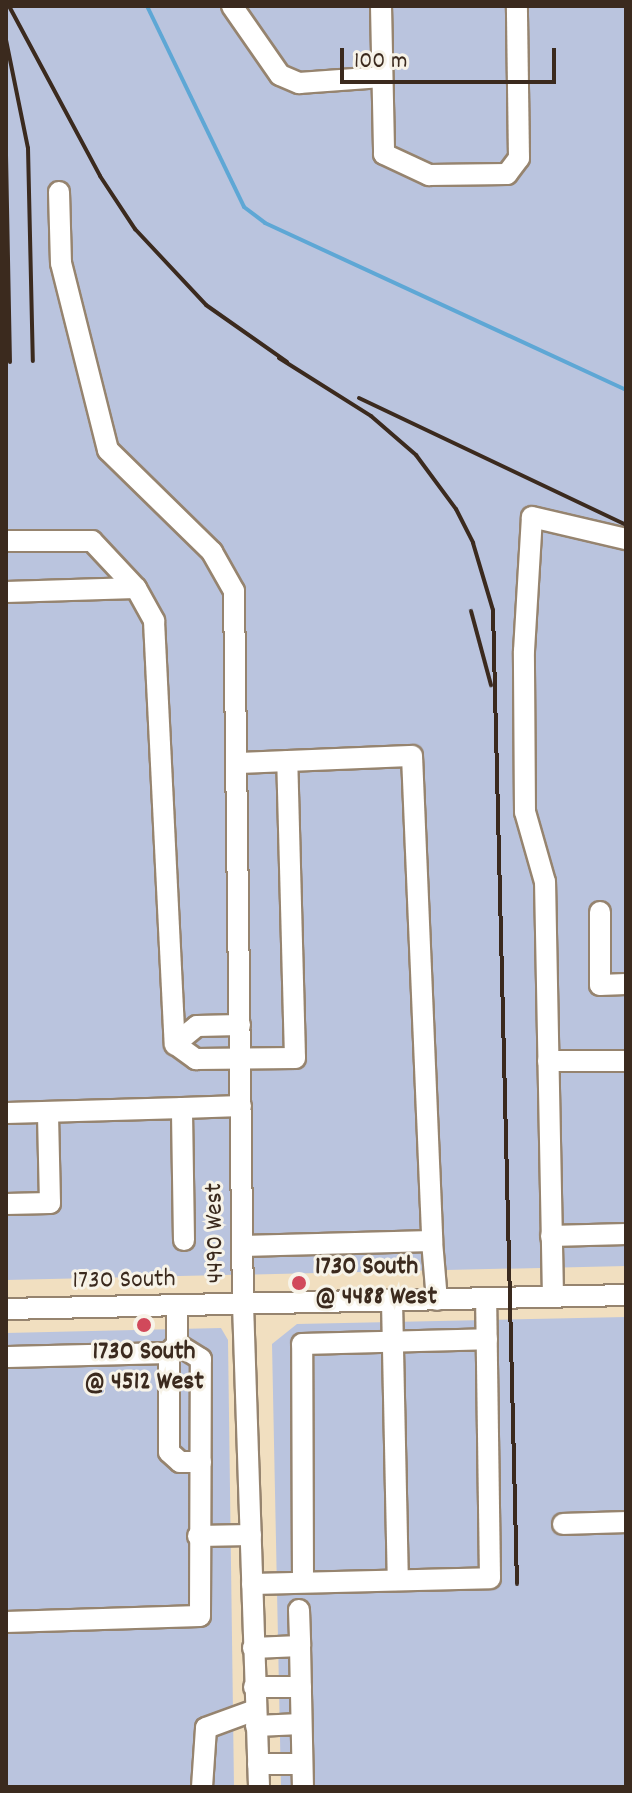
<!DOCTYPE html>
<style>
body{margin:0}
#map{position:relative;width:632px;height:1793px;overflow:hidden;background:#f1dfc0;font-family:Dekko,sans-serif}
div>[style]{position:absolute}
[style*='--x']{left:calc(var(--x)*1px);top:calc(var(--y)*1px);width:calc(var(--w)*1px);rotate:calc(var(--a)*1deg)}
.industrial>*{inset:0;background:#bac4de}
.stream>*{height:4px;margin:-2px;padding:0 2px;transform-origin:2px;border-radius:2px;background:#5ea7d5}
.roads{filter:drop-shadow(2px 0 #96846f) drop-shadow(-2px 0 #96846f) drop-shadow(0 2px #96846f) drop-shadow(0 -2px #96846f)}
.minor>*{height:20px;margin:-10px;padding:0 10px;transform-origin:10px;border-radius:10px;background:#fff}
.rail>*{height:4px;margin:-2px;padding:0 2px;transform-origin:2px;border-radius:2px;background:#3b2a1e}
.dots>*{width:22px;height:22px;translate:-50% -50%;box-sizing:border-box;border:4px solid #f7f3e8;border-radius:50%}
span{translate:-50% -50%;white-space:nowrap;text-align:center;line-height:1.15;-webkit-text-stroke:6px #f7f3e8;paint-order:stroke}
.street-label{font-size:26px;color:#3b2a1e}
.poi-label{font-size:26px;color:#3b2a1e;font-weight:700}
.left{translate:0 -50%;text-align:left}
.frame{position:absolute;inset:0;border:8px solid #3b2a1e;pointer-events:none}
.scale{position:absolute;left:340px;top:48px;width:216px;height:36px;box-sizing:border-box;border:4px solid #3b2a1e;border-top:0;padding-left:10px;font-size:24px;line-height:28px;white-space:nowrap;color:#3b2a1e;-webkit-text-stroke:6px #f7f3e8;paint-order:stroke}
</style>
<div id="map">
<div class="industrial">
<div style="clip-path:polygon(6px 6px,626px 6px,626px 1266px,6px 1280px)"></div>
<div style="clip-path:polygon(626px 1317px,626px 1787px,281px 1787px,272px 1344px,297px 1324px)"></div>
<div style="clip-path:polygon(221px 1328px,228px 1340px,234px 1787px,6px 1787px,6px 1333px)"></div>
</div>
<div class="stream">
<div style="--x:147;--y:6;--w:223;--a:64.2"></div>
<div style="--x:244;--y:207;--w:26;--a:37"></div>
<div style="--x:265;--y:223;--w:398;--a:24.8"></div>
</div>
<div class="roads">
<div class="minor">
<div style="--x:232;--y:6;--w:84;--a:55.2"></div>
<div style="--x:280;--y:75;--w:21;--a:23"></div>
<div style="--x:299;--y:83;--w:83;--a:-4.1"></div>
<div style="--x:381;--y:6;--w:148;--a:88.8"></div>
<div style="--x:384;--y:154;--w:50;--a:25"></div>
<div style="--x:429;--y:175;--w:78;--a:-0.7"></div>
<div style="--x:507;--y:174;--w:20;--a:-53"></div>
<div style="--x:519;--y:158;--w:152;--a:-90.8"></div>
<div style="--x:59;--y:192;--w:71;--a:88.4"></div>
<div style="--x:61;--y:263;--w:193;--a:75.9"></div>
<div style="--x:108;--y:450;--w:146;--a:44.4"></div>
<div style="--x:212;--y:552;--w:45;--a:60.6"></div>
<div style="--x:234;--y:591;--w:713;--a:89.28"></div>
<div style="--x:243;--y:1304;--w:483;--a:88.1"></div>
<div style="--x:6;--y:541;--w:86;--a:0"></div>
<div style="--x:92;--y:541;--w:64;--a:46.9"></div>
<div style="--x:136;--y:588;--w:38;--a:61"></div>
<div style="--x:154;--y:621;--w:424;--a:87.2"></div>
<div style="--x:6;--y:592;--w:130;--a:-1.8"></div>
<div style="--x:237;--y:763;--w:175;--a:-2.3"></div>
<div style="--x:412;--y:756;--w:485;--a:87.6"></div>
<div style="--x:600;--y:912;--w:73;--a:90"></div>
<div style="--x:600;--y:985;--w:26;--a:-2"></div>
<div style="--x:240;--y:1025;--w:43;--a:178.7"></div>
<div style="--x:197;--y:1026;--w:28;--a:141"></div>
<div style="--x:175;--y:1044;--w:26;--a:36"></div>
<div style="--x:196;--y:1059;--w:99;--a:-0.6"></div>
<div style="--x:295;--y:1058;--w:297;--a:-91.5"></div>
<div style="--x:548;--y:1061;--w:78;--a:0"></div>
<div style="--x:6;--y:1113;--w:176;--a:-1.6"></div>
<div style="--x:6;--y:1204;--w:44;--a:-1.3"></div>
<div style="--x:50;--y:1203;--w:91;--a:-91.3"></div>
<div style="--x:551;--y:1236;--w:75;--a:-1.5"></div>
<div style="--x:184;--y:1240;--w:132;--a:-90.9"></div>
<div style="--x:182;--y:1108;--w:59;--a:-1.9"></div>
<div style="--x:242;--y:1246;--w:190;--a:-1.5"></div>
<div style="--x:432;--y:1241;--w:59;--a:85.2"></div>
<div style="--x:553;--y:1297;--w:415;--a:-91.1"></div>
<div style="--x:545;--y:882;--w:73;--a:-105.9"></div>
<div style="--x:525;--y:812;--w:161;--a:-90.4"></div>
<div style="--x:524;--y:651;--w:134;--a:-86.6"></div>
<div style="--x:532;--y:517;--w:97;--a:13.2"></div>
<div style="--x:392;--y:1301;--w:279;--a:88.8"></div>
<div style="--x:177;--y:1306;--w:38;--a:90"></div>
<div style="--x:177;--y:1344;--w:12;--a:132"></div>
<div style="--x:169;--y:1353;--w:99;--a:90"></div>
<div style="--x:169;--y:1452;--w:15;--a:42"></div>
<div style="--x:180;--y:1462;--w:21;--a:0"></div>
<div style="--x:6;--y:1309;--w:620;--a:-1.29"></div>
<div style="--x:6;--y:1357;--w:163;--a:-1.4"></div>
<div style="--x:563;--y:1524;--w:63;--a:-1.8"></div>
<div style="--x:198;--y:1536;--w:53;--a:-1.1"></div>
<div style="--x:303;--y:1582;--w:238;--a:-90.2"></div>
<div style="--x:302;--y:1344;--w:185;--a:-1.5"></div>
<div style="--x:252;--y:1584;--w:238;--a:-1.4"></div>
<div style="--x:490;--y:1578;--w:280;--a:-90.8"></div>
<div style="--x:299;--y:1610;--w:36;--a:88"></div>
<div style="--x:6;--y:1622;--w:194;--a:-1.8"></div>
<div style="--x:200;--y:1616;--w:257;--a:-89.8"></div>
<div style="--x:201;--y:1359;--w:28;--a:-148"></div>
<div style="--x:253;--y:1648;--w:47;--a:-2.4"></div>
<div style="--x:300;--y:1646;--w:141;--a:88.8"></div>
<div style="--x:254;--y:1687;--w:47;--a:0"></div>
<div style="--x:256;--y:1726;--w:45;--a:-2.5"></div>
<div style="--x:258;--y:1764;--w:44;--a:0"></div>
<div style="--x:202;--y:1787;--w:59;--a:-86.1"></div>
<div style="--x:206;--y:1728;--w:52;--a:-20.2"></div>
</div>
</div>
<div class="rail">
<div style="--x:9;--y:6;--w:193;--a:61.8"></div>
<div style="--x:100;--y:176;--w:64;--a:56.6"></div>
<div style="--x:135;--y:229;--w:104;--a:46.9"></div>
<div style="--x:206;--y:305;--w:99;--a:35.1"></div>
<div style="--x:6;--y:40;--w:110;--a:78.5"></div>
<div style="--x:28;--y:148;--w:213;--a:88.7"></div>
<div style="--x:6;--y:155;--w:207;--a:88.9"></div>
<div style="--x:279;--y:358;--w:109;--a:32.2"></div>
<div style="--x:371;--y:416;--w:60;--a:40.9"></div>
<div style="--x:416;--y:455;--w:67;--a:53.5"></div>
<div style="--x:456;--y:509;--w:38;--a:63"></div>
<div style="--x:473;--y:543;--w:70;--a:73.4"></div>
<div style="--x:493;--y:610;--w:974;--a:88.59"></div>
<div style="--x:359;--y:398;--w:296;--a:25.4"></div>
<div style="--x:471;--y:611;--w:77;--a:74.9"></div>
</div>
<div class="dots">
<div style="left:299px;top:1283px;background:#d1495b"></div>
<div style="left:144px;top:1325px;background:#d1495b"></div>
</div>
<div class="street-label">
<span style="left:216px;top:1233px;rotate:-91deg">4490 West</span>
<span style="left:124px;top:1281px;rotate:-1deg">1730 South</span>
</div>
<div class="poi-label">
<span class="left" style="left:315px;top:1283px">1730 South<br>@ 4488 West</span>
<span style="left:144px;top:1368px">1730 South<br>@ 4512 West</span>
</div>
<div class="frame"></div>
<div class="scale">100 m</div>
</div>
